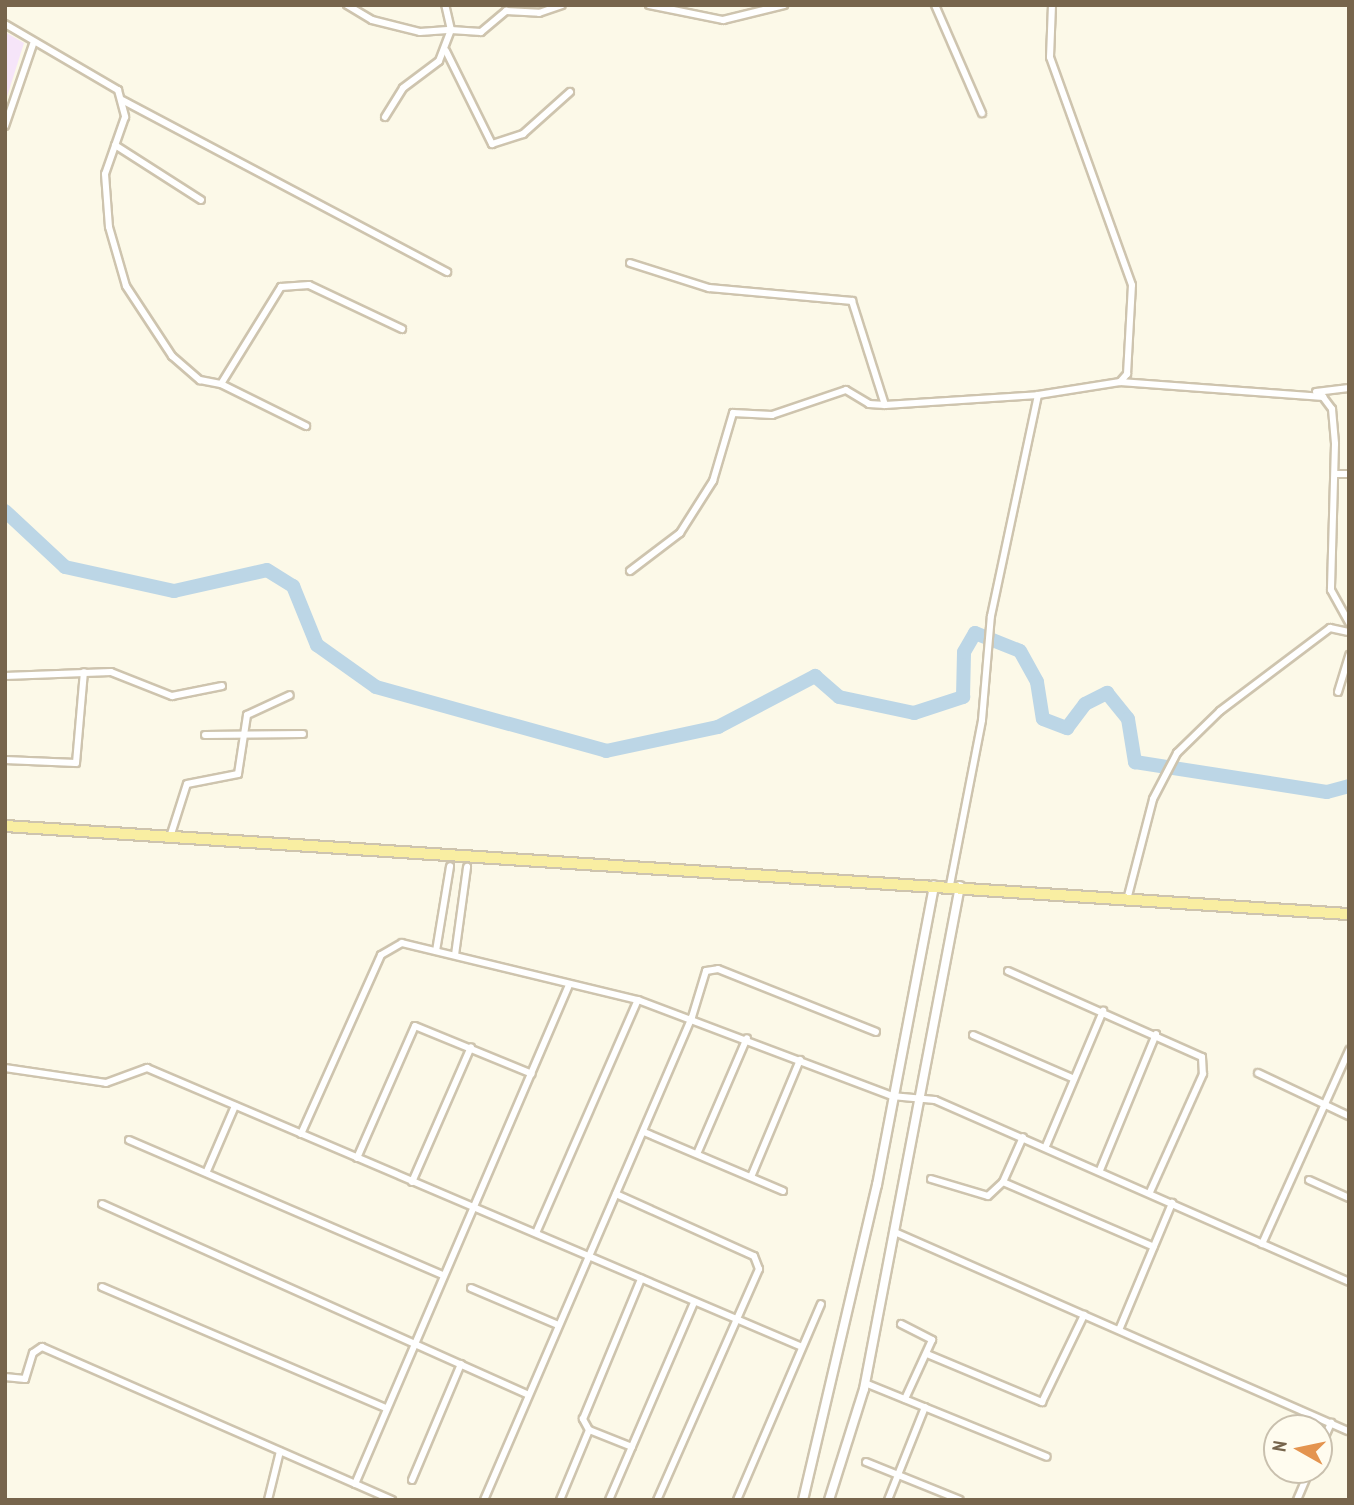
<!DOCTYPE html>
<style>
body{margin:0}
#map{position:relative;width:1354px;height:1505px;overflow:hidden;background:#fcf9e8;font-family:"PT Sans Narrow",sans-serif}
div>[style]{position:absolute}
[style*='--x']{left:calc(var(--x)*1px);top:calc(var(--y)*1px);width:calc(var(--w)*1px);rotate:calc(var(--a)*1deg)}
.education>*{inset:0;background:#f6e5f9}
.river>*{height:14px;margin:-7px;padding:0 7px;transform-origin:7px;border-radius:7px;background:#bcd6e6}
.roads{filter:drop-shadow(2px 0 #cec4ae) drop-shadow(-2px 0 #cec4ae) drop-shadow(0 2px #cec4ae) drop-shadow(0 -2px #cec4ae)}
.minor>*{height:6px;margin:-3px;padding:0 3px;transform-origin:3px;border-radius:3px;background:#fff}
.tertiary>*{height:8px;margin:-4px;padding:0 4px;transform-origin:4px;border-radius:4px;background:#fff}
.primary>*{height:10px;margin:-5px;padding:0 5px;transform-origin:5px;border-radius:5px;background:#f9eea2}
span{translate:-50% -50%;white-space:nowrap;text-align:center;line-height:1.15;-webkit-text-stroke:6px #fffcef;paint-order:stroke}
.frame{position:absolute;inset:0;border:7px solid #77654c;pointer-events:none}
.north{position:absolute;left:1263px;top:1414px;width:70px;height:70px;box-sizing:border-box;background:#fffcef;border:2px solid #c9c0ae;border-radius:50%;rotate:279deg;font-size:19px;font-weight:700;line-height:28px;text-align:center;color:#77654c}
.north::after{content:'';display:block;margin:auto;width:24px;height:32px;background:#e4944f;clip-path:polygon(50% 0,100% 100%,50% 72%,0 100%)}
</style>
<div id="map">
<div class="education">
<div style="clip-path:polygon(5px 32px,24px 43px,5px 103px)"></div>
</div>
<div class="river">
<div style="--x:5;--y:511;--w:82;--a:43"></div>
<div style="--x:65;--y:567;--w:112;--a:12.4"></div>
<div style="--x:174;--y:591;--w:95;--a:-12.7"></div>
<div style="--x:267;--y:570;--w:31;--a:32"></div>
<div style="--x:293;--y:586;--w:64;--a:67.9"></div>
<div style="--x:317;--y:645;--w:72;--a:35.4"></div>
<div style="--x:376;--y:687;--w:239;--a:15.5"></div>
<div style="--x:606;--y:751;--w:115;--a:-12.1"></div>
<div style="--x:718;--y:727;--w:110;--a:-27.7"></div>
<div style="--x:815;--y:676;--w:32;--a:41"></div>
<div style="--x:839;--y:697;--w:77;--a:12"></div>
<div style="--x:914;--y:713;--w:52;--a:-18.1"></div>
<div style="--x:963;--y:697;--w:45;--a:-88.7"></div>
<div style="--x:964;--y:652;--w:22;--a:-60"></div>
<div style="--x:975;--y:633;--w:48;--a:21.8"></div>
<div style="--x:1020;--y:651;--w:35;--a:61"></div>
<div style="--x:1037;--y:682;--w:37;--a:81"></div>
<div style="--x:1043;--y:719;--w:26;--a:21"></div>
<div style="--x:1067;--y:728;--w:30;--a:-53"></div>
<div style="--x:1085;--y:704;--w:25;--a:-27"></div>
<div style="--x:1107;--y:693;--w:33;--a:51"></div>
<div style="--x:1128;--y:719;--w:44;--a:80.8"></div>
<div style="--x:1135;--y:762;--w:194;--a:8.9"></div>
<div style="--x:1327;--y:792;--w:23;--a:-15"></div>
</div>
<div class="roads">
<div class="minor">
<div style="--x:347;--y:5;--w:29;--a:31"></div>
<div style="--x:372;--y:20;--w:49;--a:14"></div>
<div style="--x:420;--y:32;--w:31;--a:-4"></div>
<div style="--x:451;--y:30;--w:26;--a:-103"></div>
<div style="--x:649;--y:5;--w:76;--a:11.5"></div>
<div style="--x:723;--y:20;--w:63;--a:-13.8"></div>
<div style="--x:935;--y:5;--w:118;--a:66.5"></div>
<div style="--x:5;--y:24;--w:131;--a:30.3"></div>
<div style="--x:118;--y:90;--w:28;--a:75"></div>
<div style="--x:125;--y:117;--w:60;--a:109.3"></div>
<div style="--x:105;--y:174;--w:53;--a:85.7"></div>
<div style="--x:109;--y:227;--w:61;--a:73.9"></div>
<div style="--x:126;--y:286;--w:84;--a:56.7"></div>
<div style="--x:172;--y:356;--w:37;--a:41"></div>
<div style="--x:200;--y:380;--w:21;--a:11"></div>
<div style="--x:221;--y:384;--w:114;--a:-58.3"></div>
<div style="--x:281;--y:287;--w:28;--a:-4"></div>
<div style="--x:309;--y:285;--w:103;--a:25.3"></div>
<div style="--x:446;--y:51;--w:104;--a:63.7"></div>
<div style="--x:492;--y:144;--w:33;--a:-18"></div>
<div style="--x:523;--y:134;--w:63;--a:-41.8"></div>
<div style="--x:122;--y:100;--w:368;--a:27.9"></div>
<div style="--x:385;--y:117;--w:34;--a:-58"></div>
<div style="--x:403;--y:88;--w:45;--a:-36.9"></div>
<div style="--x:439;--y:61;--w:33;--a:-69"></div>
<div style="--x:451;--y:30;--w:30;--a:4"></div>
<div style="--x:481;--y:32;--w:33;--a:-40"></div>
<div style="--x:506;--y:11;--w:33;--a:3"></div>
<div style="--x:539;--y:13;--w:24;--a:-19"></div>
<div style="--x:5;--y:126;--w:87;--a:-71.1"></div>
<div style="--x:115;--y:145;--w:102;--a:32.6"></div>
<div style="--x:630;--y:263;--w:83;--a:17.6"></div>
<div style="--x:709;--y:288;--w:144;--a:5.2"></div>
<div style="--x:852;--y:301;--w:109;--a:72.4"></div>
<div style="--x:1120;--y:382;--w:204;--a:4.2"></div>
<div style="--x:1323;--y:397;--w:15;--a:53"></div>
<div style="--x:1332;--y:409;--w:35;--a:85"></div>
<div style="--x:1335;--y:444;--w:146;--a:91.6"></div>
<div style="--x:1331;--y:590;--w:38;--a:61"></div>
<div style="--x:221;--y:384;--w:95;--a:26.3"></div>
<div style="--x:1316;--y:392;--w:33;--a:-7"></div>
<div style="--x:1336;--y:474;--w:13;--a:0"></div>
<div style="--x:630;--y:571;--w:63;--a:-37.2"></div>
<div style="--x:680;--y:533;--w:62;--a:-57.6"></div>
<div style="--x:713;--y:481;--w:71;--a:-73.6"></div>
<div style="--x:733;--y:413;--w:39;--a:3"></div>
<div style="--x:772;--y:415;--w:78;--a:-18.7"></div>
<div style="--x:846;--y:390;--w:27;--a:31"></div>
<div style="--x:869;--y:404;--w:16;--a:4"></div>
<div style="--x:885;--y:405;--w:153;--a:-3.7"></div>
<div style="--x:1038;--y:395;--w:83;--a:-9"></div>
<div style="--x:1120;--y:382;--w:11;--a:-49"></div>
<div style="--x:1127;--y:374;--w:89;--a:-86.8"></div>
<div style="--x:1132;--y:285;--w:242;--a:-109.8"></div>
<div style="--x:1050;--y:57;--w:52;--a:-87.8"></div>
<div style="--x:5;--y:676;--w:106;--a:-2.2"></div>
<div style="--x:111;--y:672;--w:66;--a:21.5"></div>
<div style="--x:172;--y:696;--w:51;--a:-11.3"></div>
<div style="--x:1338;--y:692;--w:39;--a:-73"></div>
<div style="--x:205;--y:735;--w:98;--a:-0.6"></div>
<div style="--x:5;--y:760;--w:71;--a:2.4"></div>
<div style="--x:76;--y:763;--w:91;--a:-85"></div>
<div style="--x:171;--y:834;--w:52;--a:-72.3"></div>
<div style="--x:187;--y:784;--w:52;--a:-11.1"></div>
<div style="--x:238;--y:774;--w:60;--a:-81.3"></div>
<div style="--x:247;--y:715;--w:47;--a:-24.9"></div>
<div style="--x:950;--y:885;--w:168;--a:-79"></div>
<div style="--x:982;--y:720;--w:104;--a:-85.1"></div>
<div style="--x:991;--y:616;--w:226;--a:-78"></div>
<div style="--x:1128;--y:896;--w:100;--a:-75.5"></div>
<div style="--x:1153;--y:799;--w:52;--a:-62.4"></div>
<div style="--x:1177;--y:753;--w:60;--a:-44.3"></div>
<div style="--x:1220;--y:711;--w:138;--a:-37"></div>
<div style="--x:1330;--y:628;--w:19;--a:12"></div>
<div style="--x:436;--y:951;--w:86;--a:-80.6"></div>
<div style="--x:455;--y:955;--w:89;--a:-82.2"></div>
<div style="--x:1008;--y:971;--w:212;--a:23.9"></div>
<div style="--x:1202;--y:1057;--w:17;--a:87"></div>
<div style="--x:1203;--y:1074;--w:129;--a:114.2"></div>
<div style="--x:973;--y:1035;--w:110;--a:23.5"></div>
<div style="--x:5;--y:1068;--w:102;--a:8.4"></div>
<div style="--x:106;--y:1083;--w:44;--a:-20.1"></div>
<div style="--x:147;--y:1068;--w:712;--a:23.07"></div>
<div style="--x:1258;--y:1073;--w:101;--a:25.3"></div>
<div style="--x:644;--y:1132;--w:151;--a:23"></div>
<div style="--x:301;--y:1134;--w:196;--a:-65.9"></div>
<div style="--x:381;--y:955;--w:24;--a:-30"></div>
<div style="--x:402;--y:943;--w:243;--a:13.6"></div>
<div style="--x:638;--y:1000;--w:272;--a:20.7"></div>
<div style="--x:892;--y:1096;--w:43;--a:5.3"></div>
<div style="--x:935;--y:1100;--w:452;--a:23.7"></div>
<div style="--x:129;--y:1140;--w:342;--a:23.3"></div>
<div style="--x:1046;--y:1146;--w:147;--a:-67.1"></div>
<div style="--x:697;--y:1154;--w:126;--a:-66.7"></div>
<div style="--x:357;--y:1158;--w:144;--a:-66.3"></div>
<div style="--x:415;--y:1026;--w:126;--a:22.3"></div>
<div style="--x:1100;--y:1170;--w:147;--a:-67.6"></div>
<div style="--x:207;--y:1171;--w:71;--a:-66.7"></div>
<div style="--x:751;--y:1177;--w:127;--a:-67.3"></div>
<div style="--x:931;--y:1179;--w:59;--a:16.6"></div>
<div style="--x:988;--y:1196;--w:21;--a:-43"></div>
<div style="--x:1003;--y:1182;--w:49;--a:-66"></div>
<div style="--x:1309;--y:1180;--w:44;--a:24.2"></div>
<div style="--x:412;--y:1182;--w:147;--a:-66.4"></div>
<div style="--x:1003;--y:1182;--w:164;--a:23.3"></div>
<div style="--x:616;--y:1194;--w:151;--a:24.2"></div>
<div style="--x:754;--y:1256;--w:14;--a:69"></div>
<div style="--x:759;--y:1269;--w:253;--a:113.8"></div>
<div style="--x:102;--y:1204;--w:467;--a:24.1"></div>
<div style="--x:536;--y:1233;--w:254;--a:-66.4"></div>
<div style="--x:897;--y:1233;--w:493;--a:23.7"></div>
<div style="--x:1262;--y:1244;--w:213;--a:-65.8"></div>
<div style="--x:102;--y:1287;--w:309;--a:23.1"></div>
<div style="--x:471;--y:1288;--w:95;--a:23"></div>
<div style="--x:901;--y:1324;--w:35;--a:27"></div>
<div style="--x:932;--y:1340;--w:65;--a:114.6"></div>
<div style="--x:1119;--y:1330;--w:138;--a:-67.3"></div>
<div style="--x:927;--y:1354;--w:125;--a:22.7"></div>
<div style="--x:1042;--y:1402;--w:97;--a:-64.2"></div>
<div style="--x:5;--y:1377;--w:20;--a:6"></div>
<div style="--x:25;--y:1379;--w:27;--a:-73"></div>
<div style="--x:33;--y:1353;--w:11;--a:-34"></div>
<div style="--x:42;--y:1347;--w:382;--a:23.6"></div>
<div style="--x:865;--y:1383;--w:196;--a:22.1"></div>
<div style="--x:632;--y:1447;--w:46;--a:-158.4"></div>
<div style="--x:589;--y:1430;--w:13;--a:-119"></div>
<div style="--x:583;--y:1419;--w:152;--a:-67.5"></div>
<div style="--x:1319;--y:1450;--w:30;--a:-66"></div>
<div style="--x:866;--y:1462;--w:101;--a:22"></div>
<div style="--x:412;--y:1480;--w:126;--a:-67.1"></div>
<div style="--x:355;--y:1484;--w:543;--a:-66.79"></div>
<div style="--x:268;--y:1500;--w:50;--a:-76.2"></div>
<div style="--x:484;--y:1500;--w:526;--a:-66.7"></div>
<div style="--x:692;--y:1017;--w:48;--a:-73.1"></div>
<div style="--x:706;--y:971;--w:12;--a:-9"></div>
<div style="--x:718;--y:969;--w:170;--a:21.7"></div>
<div style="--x:560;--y:1500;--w:76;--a:-67.5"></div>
<div style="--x:609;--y:1500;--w:215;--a:-66.7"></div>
<div style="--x:737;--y:1500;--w:213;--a:-66.8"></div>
<div style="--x:888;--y:1500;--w:100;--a:-68.3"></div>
<div style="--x:1297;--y:1500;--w:33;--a:-67"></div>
</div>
<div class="tertiary">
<div style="--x:803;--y:1500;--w:324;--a:-76.8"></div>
<div style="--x:877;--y:1185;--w:305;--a:-79.2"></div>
<div style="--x:829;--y:1500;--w:116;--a:-72.5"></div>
<div style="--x:864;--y:1389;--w:512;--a:-79.19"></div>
</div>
<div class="primary">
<div style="--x:5;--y:826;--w:1347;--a:3.75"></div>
</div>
</div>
<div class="frame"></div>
<div class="north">N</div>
</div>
